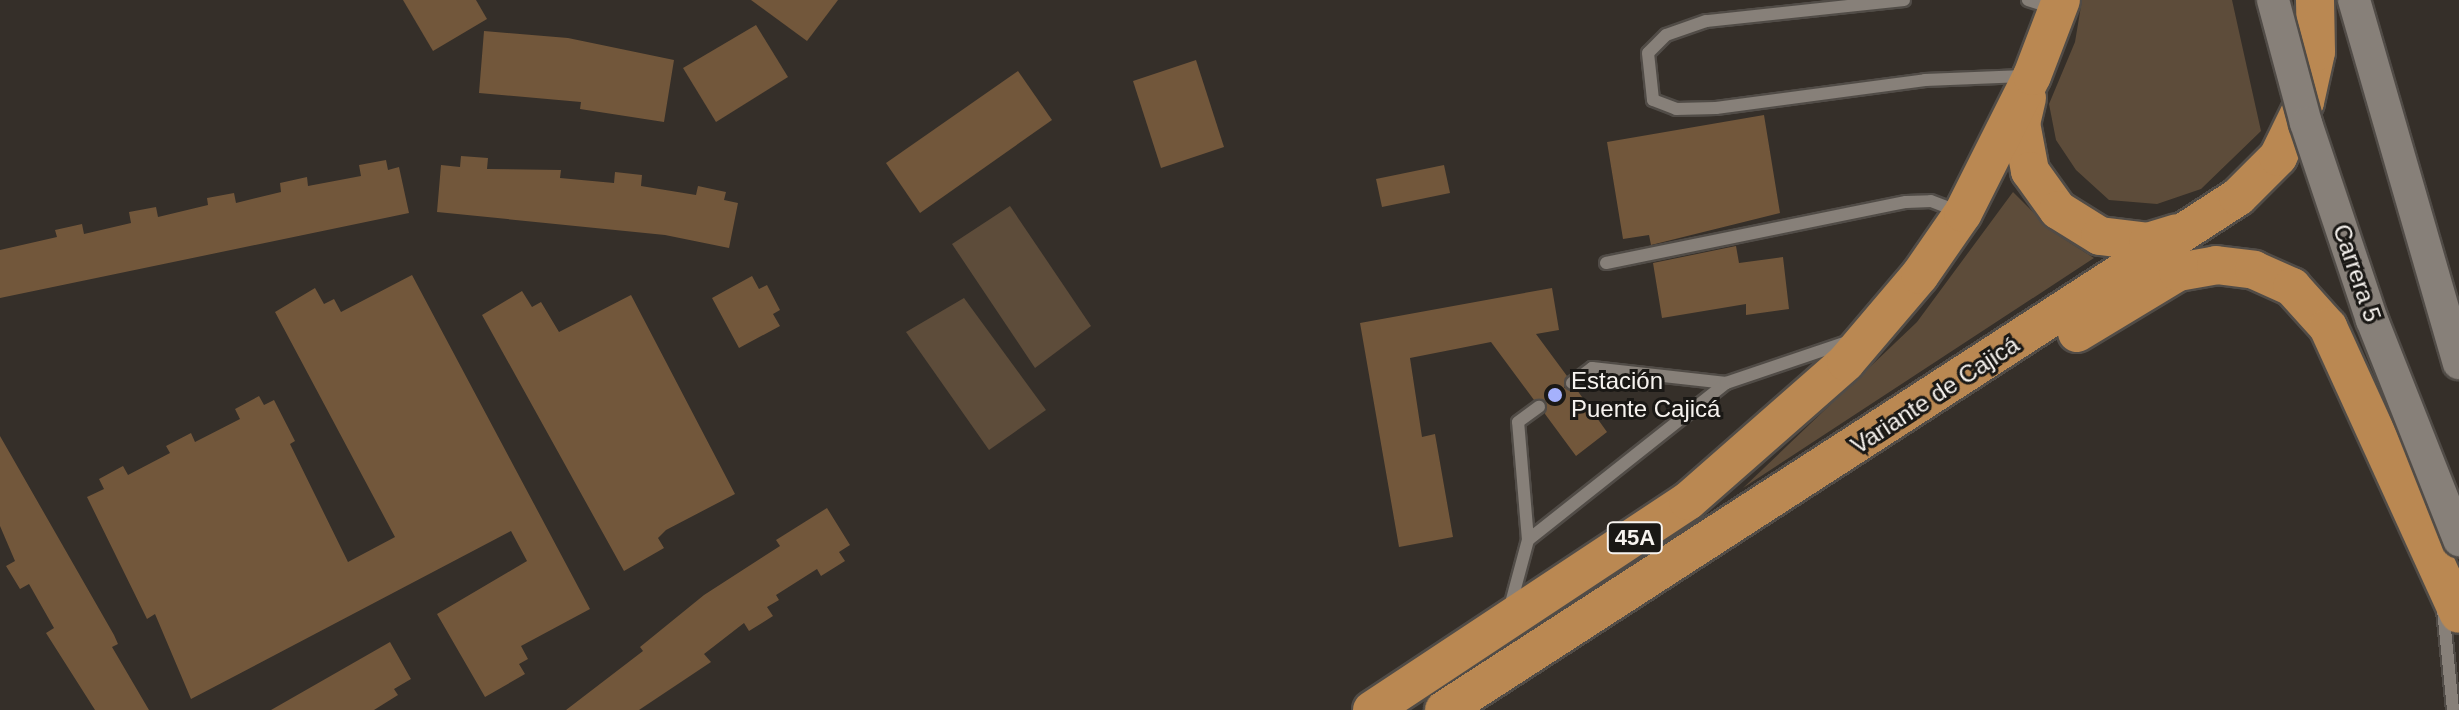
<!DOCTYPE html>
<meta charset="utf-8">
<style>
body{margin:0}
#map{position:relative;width:2459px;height:710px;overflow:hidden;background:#352f29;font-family:Arial,sans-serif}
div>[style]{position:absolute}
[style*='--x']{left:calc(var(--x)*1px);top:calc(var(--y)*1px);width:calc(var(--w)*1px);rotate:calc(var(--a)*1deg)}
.green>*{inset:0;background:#5d4c3a}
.building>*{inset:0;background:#72573b}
.roads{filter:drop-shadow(2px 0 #514c47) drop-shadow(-2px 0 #514c47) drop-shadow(0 2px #514c47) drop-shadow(0 -2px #514c47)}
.service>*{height:12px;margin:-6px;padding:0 6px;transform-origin:6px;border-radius:6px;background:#878079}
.secondary>*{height:32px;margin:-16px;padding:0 16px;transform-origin:16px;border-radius:16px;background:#878079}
.trunk>*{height:38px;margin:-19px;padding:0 19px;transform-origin:19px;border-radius:19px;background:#ba8852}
.bridges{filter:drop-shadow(2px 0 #514c47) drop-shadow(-2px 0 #514c47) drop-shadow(0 2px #514c47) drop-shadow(0 -2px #514c47)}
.secondary-bridge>*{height:32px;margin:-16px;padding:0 16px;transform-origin:16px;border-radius:16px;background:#878079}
.dots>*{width:22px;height:22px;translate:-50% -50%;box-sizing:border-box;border:4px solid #1a1815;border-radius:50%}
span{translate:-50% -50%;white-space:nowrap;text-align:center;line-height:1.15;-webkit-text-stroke:6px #1a1815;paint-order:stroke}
.shield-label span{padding:2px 6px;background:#1a1815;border:2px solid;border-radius:6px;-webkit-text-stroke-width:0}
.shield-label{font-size:22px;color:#f7f3ef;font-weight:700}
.street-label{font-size:24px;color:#f7f3ef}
.poi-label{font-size:24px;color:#f7f3ef}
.left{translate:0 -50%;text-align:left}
</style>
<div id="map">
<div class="green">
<div style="clip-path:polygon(2082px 0,2232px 0,2261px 131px,2201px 189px,2157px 204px,2109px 200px,2076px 170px,2056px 140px,2049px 104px,2075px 42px)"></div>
<div style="clip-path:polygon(2013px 192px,2053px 232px,2094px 258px,1743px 488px,1917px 322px)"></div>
<div style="clip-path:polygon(1010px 206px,1091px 326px,1035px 368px,952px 244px)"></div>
<div style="clip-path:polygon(964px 298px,1046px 410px,989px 450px,906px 332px)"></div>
</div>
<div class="building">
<div style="clip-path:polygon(403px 0,476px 0,487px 19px,433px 51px)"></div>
<div style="clip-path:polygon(751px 0,838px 0,807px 41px)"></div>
<div style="clip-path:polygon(756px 25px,788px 77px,716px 122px,683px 68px)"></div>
<div style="clip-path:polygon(484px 31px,568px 38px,674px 60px,664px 122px,580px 109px,581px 102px,479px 93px)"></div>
<div style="clip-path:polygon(1196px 60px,1224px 147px,1161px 168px,1133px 81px)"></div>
<div style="clip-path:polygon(1018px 71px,1052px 120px,920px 213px,886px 163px)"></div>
<div style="clip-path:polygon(1764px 115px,1780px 213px,1651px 245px,1649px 235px,1623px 239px,1607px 142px)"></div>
<div style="clip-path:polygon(461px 156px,488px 158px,487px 169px,561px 170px,560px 178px,614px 183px,615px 172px,642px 175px,641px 186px,696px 195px,698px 186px,726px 192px,724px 200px,738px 203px,729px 248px,665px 235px,437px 212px,441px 165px,460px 167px)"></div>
<div style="clip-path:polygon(386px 160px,388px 170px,399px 167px,409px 213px,0 298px,0 250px,57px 237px,55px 230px,82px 224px,84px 234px,131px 223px,129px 212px,156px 207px,158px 217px,208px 205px,207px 198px,234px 193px,236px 203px,281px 192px,280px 183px,307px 177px,308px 186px,361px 176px,359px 165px)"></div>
<div style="clip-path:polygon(1444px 165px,1450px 193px,1382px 207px,1376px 179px)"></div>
<div style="clip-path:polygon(1736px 246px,1739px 263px,1783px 257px,1789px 309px,1746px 315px,1746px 304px,1662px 318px,1653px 263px)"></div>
<div style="clip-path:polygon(412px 275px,590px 609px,521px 646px,528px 659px,519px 664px,525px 674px,485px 697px,437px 614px,527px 561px,511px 531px,191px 699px,155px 614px,147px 619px,87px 497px,104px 489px,99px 479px,123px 466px,128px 475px,170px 453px,166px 446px,191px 433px,195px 442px,240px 419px,235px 409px,259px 396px,264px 405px,274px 400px,295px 441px,290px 444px,348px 562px,395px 537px,275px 312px,315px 288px,324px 304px,334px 299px,341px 312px)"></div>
<div style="clip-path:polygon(752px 276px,759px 289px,767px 285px,780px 310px,773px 314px,780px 326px,739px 348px,712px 298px)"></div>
<div style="clip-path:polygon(1552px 288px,1559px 330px,1536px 334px,1567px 376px,1564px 388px,1577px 390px,1607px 432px,1576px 456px,1545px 414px,1546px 401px,1534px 400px,1491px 342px,1410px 358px,1422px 437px,1435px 434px,1453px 537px,1399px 547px,1360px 323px)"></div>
<div style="clip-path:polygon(522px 291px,532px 307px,541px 302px,559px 332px,631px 295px,735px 494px,666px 530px,658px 538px,664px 548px,624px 571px,482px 315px)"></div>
<div style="clip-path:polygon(0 436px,114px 635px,118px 644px,112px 647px,149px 710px,95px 710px,46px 633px,54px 628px,29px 584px,20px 589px,6px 566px,15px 561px,0 526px)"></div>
<div style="clip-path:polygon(827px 508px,850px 545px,839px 552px,845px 561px,821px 576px,817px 569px,776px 595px,779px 600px,767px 607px,773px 616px,749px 631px,744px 623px,704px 654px,711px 662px,639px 710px,566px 710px,643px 651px,640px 647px,704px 595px,780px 546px,776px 540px)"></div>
<div style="clip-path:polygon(390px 642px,411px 679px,394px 689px,398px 695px,374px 710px,271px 710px)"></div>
</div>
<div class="roads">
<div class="service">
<div style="--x:1904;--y:0;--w:199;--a:173.9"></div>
<div style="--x:1706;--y:21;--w:42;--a:160.7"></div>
<div style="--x:1666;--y:35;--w:25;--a:135"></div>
<div style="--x:1648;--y:53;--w:47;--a:83.9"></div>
<div style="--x:1653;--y:100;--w:25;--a:21"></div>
<div style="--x:1676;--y:109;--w:40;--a:-1.4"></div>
<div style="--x:1716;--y:108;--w:211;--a:-7.6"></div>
<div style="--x:1925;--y:80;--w:99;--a:-2.3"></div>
<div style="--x:2028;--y:0;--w:28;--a:18"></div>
<div style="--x:1606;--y:263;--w:306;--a:-11.5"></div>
<div style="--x:1906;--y:202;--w:25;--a:-2"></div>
<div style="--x:1931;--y:201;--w:31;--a:21"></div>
<div style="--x:1572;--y:383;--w:25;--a:-37"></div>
<div style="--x:1592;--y:368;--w:135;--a:6.4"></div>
<div style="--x:1528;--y:540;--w:118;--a:-94.8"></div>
<div style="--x:1518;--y:422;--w:26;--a:-36"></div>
<div style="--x:1510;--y:607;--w:69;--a:-75"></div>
<div style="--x:1528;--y:540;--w:253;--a:-38.4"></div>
<div style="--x:1726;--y:383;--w:128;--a:-18.7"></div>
<div style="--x:2443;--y:609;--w:101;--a:84.3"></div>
</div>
<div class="secondary">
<div style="--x:2354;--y:0;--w:378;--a:73.9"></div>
</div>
<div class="trunk">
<div style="--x:2027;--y:98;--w:26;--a:103"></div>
<div style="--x:2021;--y:123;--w:49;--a:79.4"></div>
<div style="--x:2030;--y:171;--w:48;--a:54.3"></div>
<div style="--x:2058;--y:210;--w:49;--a:31.8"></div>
<div style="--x:2100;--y:236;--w:48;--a:7.1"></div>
<div style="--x:2148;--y:242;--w:30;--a:-17"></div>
<div style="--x:2077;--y:333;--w:118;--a:-31.1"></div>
<div style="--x:2178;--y:272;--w:39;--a:-10"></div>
<div style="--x:2216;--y:265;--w:38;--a:7"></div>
<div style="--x:2254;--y:270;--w:42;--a:24.1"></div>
<div style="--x:2292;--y:287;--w:54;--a:48"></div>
<div style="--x:2328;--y:327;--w:315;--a:65.5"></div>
<div style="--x:1372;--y:710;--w:379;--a:-33.5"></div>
<div style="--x:1688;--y:501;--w:210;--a:-41.3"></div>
<div style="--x:1846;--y:362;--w:114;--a:-49.6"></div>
<div style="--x:1920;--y:275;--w:75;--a:-55.3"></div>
<div style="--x:1963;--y:213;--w:153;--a:-63.3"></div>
<div style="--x:2032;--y:76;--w:81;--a:-69.1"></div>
<div style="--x:1444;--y:710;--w:945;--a:-32.87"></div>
<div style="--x:2238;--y:197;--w:57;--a:-45"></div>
<div style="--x:2278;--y:157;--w:61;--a:-63.9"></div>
<div style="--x:2305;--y:102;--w:51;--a:-77.6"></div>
<div style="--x:2316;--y:52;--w:52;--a:-91.1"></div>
</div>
</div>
<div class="bridges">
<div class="secondary-bridge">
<div style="--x:2273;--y:0;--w:127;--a:75"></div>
<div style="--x:2306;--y:123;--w:208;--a:71.5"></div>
<div style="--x:2372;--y:320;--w:237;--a:68.4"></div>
</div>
</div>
<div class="dots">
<div style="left:1555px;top:395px;background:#a5b1fc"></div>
</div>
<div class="shield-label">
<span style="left:1635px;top:538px">45A</span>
</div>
<div class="street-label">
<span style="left:2357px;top:273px;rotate:71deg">Carrera 5</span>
<span style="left:1935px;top:395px;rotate:-33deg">Variante de Cajicá</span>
</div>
<div class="poi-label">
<span class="left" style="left:1571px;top:395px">Estación<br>Puente Cajicá</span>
</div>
</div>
